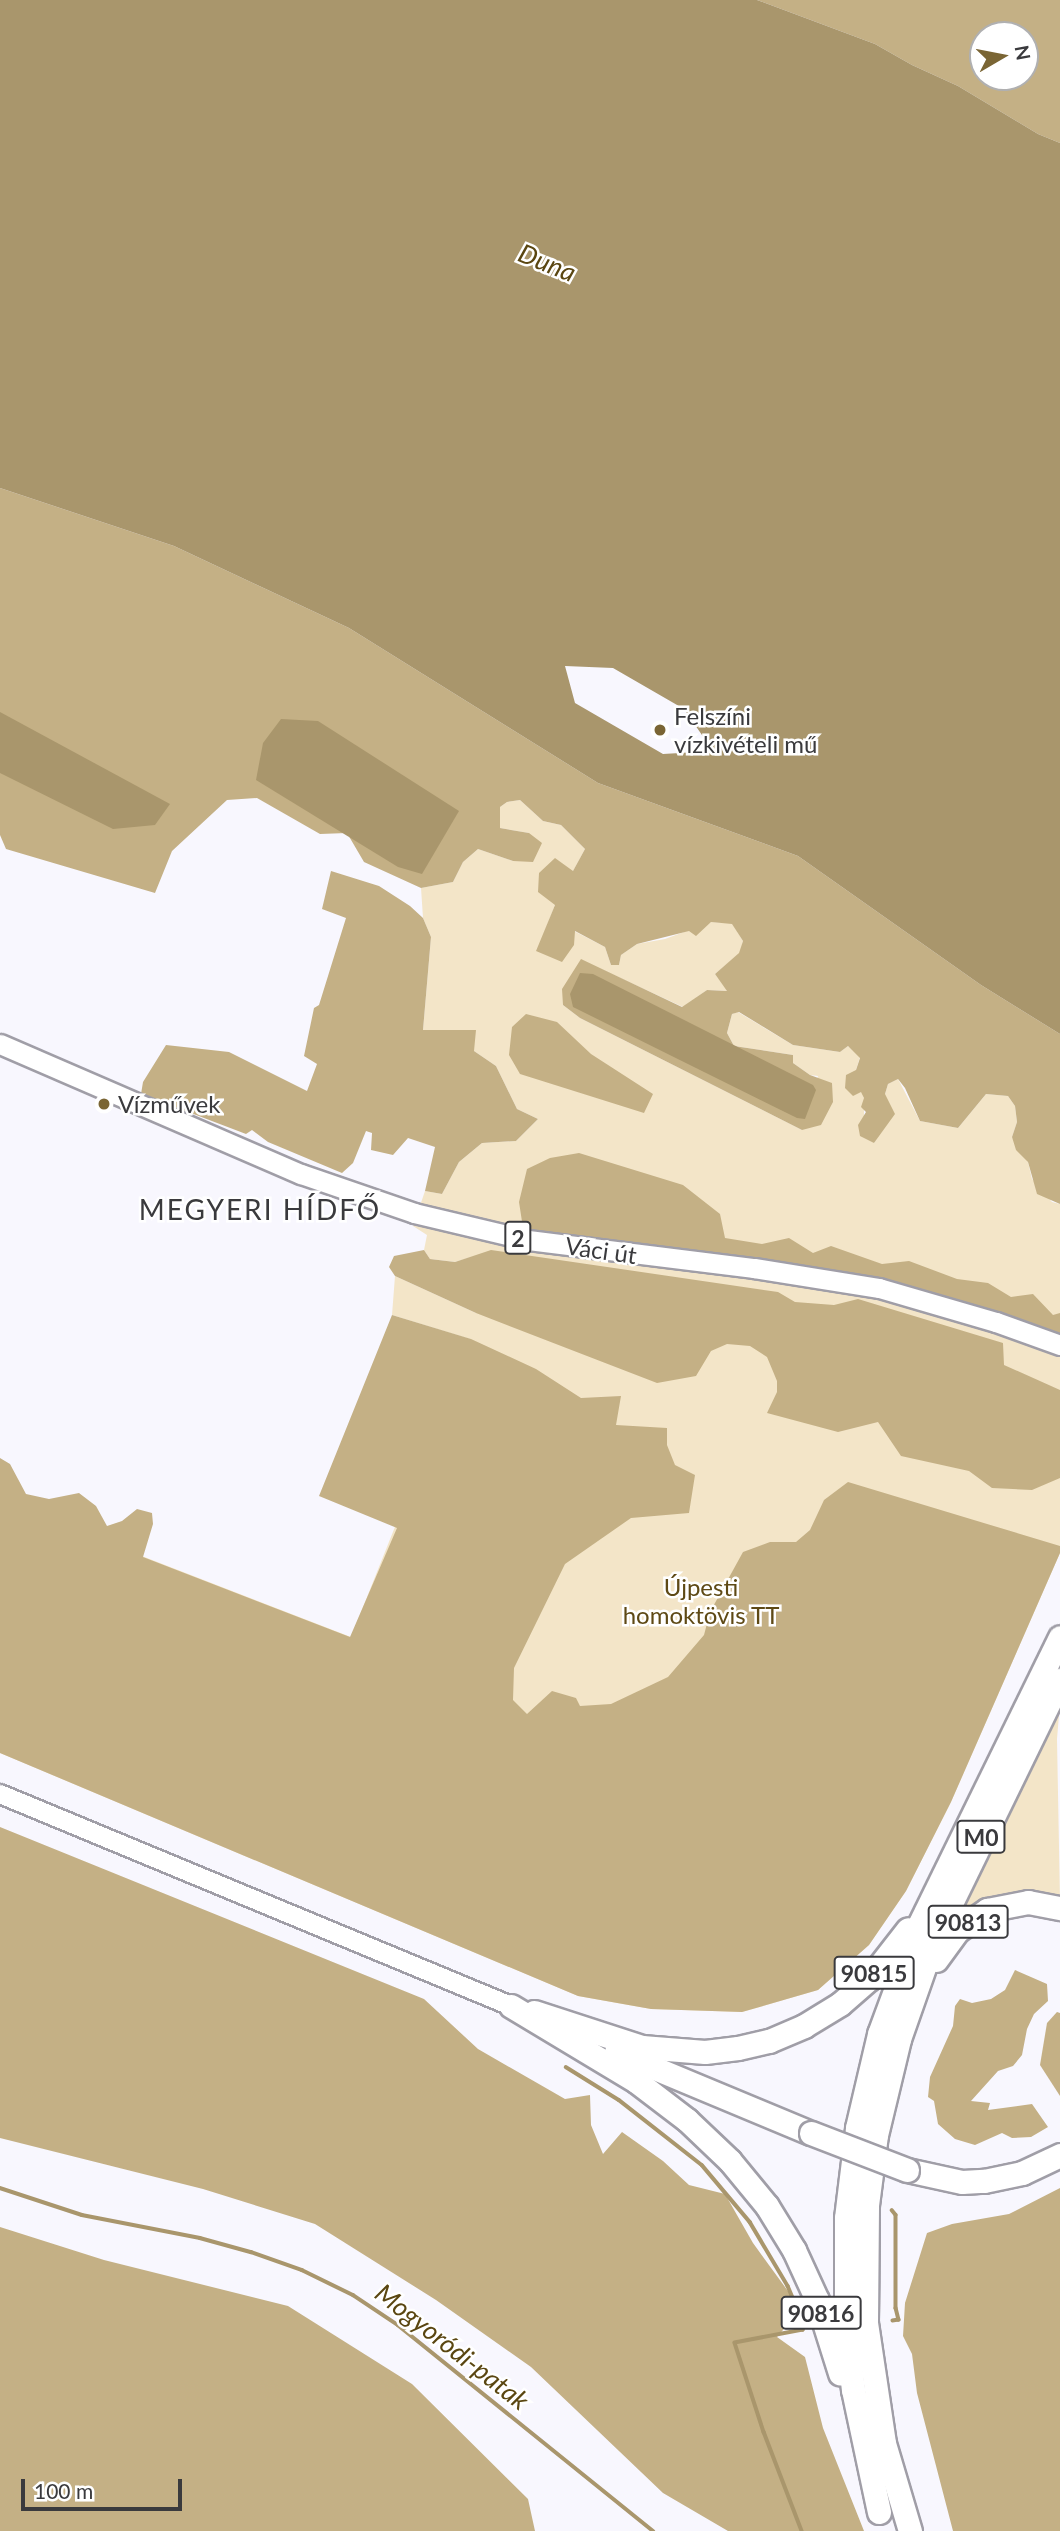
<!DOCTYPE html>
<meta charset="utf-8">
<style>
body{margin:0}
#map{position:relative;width:1060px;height:2531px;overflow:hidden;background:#f8f7fe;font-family:Lato,sans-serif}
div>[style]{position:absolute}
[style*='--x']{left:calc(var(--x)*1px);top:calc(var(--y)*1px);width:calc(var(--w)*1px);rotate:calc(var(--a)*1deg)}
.green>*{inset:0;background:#f3e5c8}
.forest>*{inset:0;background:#c4b085}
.water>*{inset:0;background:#a9966c}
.stream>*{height:3.5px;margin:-1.75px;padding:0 1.75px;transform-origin:1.75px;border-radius:1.75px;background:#a9966c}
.roads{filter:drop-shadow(2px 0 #a09ea7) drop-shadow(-2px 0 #a09ea7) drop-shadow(0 2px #a09ea7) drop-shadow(0 -2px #a09ea7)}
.secondary>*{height:18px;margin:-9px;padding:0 9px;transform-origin:9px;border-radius:9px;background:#fff}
.primary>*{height:19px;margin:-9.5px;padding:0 9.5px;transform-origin:9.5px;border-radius:9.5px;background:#fff}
.highway>*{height:23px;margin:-11.5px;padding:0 11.5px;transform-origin:11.5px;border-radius:11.5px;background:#fff}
.bridges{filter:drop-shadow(2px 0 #a09ea7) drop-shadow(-2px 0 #a09ea7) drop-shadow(0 2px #a09ea7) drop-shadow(0 -2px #a09ea7)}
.highway-bridge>*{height:23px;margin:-11.5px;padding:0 11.5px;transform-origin:11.5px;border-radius:11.5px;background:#fff}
.dots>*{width:19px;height:19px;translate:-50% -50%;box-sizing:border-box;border:4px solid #fff;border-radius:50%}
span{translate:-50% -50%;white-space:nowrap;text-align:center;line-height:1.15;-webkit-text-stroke:5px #fff;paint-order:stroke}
.shield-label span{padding:2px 5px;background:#fff;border:2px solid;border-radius:5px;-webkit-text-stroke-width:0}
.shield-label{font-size:23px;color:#3a3a3d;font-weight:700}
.poi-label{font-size:24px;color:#3a3a3d}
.left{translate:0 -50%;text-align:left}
.street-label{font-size:24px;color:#3a3a3d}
.park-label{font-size:24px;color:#5e4915}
.water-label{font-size:26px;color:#5a4611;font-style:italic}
.quarter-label{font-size:28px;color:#3a3a3d;letter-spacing:2px}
.north{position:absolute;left:969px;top:21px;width:70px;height:70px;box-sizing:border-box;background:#fff;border:2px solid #b0b0b1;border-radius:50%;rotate:80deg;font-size:19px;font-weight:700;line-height:28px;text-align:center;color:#3a3a3d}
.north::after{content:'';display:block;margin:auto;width:24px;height:32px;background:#7a6534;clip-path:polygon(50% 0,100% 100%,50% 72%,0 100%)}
.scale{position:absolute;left:21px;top:2479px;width:161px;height:32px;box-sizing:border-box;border:4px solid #3a3a3d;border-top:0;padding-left:9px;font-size:21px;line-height:24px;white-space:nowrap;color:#3a3a3d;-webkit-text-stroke:5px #fff;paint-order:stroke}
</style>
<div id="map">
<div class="green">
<div style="clip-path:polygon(520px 800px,543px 821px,561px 825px,585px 849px,555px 905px,537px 951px,574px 931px,605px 947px,611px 965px,619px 965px,621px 955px,637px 944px,665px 939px,711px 922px,732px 923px,743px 941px,740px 953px,715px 974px,728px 991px,707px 990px,683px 1007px,581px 960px,563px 1005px,580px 1018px,802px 1130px,818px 1076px,810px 1075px,793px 1063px,793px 1055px,734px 1046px,727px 1033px,732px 1014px,738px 1012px,793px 1045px,840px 1052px,848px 1046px,860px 1057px,856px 1070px,864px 1098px,864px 1119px,874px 1143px,882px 1130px,885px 1094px,888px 1084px,898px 1079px,920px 1121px,958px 1128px,986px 1094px,1008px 1096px,1015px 1106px,1017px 1122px,1012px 1137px,1028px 1162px,1032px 1179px,1052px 1202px,1060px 1204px,1060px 1553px,951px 1802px,906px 1891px,869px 1945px,818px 1990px,742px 2012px,651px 2009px,578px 1996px,0 1753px,0 1501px,351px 1637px,470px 1339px,392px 1315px,395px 1276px,476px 1313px,491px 1251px,455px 1262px,430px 1259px,424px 1250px,427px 1235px,413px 1226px,425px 1191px,442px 1194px,459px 1162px,482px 1143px,516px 1141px,538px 1119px,517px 1109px,496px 1066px,474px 1051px,423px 1030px,431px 937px,423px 918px,421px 888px,453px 882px,463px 862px,478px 849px,513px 861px,529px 833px,500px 828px,500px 807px,507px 802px)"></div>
<div style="clip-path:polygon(1060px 1703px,1057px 1739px,1060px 1900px,1004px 1896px,969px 1907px,953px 1920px)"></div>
</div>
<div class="forest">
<div style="clip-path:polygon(evenodd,757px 0,1060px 0,1060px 143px,1038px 134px,958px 86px,912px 65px,875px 44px,757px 0,983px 35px,1025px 35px,1025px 77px,983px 77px,983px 35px)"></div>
<div style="clip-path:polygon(0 488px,174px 546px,349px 628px,598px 783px,798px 856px,981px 985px,1060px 1034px,1060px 1204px,1037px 1194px,1028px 1162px,1016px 1150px,1012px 1137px,1017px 1122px,1015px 1106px,1008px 1096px,986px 1094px,958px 1128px,920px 1121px,905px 1088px,898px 1079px,888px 1084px,885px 1094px,895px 1114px,874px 1143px,860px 1136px,858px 1125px,866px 1112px,861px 1107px,864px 1098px,861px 1092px,853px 1096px,845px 1088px,846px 1075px,856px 1070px,860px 1058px,848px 1046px,840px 1052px,793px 1045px,739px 1012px,732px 1014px,727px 1033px,734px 1046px,793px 1055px,793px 1063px,810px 1075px,832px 1083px,833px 1102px,821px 1125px,802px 1130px,580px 1018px,563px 1005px,562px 989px,581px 959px,682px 1007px,707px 990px,727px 991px,715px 974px,739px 953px,743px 941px,732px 924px,711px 922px,696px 936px,689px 931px,637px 944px,621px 955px,619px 965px,611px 965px,605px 947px,575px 931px,574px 945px,562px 962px,536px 951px,555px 905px,538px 892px,539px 873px,555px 858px,573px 871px,585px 849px,561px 825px,543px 821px,520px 800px,507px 802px,500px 807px,500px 828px,529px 833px,542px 843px,533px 862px,513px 861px,478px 849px,463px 862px,453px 882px,421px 888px,364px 862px,347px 833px,320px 834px,257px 798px,227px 800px,172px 851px,155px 893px,6px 849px,0 835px)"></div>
<div style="clip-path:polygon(331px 871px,379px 886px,410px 906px,423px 918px,431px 937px,423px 1030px,476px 1030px,474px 1051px,496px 1066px,517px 1109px,538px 1119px,516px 1141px,482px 1143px,459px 1162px,442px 1194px,425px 1191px,435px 1147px,408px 1138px,393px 1155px,371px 1150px,372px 1133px,366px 1131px,353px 1163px,342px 1173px,268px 1142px,252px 1130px,246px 1134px,141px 1094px,143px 1082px,166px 1045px,229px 1052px,307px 1091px,317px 1064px,304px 1056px,314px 1008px,319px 1005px,346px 918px,322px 909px)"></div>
<div style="clip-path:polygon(526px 1014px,557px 1022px,591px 1054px,653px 1094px,644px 1113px,520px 1074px,509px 1055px,512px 1027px)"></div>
<div style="clip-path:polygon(579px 1153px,683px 1185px,720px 1214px,725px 1238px,762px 1244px,789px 1238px,813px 1253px,831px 1246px,882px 1264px,909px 1261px,957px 1279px,988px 1283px,1011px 1297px,1033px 1294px,1053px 1315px,1060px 1313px,1060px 1334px,881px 1280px,811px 1266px,622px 1247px,523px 1228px,519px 1202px,527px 1169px,550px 1158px)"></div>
<div style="clip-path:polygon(424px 1250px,430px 1259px,455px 1262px,491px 1250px,778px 1292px,795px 1302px,834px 1305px,858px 1299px,1003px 1343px,1004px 1365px,1060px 1390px,1060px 1478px,1032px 1490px,992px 1488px,969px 1471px,901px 1456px,878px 1422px,838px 1432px,767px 1413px,777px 1392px,777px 1381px,767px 1357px,750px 1346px,727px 1344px,711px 1351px,696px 1376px,657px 1383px,476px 1313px,395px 1276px,389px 1267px,394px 1256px)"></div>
<div style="clip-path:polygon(392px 1315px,471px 1339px,536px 1369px,581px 1398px,621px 1396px,616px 1425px,667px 1428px,667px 1445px,675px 1465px,695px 1475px,689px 1513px,631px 1518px,565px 1564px,514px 1668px,513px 1700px,527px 1714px,552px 1691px,576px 1698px,580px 1706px,611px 1704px,668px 1677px,704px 1635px,710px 1612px,743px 1552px,770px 1542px,796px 1542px,810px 1530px,824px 1500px,848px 1482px,1060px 1546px,1060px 1553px,951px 1802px,906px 1891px,869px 1945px,818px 1990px,742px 2012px,651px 2009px,578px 1996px,0 1753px,0 1458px,10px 1464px,26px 1494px,49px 1499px,79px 1493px,96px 1506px,107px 1526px,122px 1521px,137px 1509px,152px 1513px,153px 1524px,143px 1557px,350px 1637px,397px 1528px,319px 1496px)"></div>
<div style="clip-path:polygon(0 1827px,424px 1999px,478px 2049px,565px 2099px,590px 2095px,591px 2125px,603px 2154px,622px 2132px,663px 2161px,689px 2185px,725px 2194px,753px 2243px,801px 2309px,777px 2337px,805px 2357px,823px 2428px,864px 2531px,728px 2531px,663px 2493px,531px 2367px,436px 2300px,315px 2224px,203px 2189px,0 2138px)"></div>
<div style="clip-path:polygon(1015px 1970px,1047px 1984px,1048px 2001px,1034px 2014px,1027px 2029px,1022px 2055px,1013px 2066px,998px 2071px,971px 2101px,990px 2103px,988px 2110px,1032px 2104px,1048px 2127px,1031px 2137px,1012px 2138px,1002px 2133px,975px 2145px,955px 2139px,938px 2124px,934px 2101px,928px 2097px,930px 2077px,953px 2026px,955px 2006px,960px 1999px,972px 2003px,991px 1999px,1005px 1990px)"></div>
<div style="clip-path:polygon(1057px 2012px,1060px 2013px,1060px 2096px,1040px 2065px,1047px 2023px)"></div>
<div style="clip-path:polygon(1060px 2188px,1060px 2531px,953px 2531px,917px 2393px,912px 2354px,903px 2336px,905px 2303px,927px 2233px,952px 2224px,1009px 2214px)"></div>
<div style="clip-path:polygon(0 2227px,104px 2260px,288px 2306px,412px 2384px,528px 2499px,535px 2531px,0 2531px)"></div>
</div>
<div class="water">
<div style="clip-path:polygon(evenodd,0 0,757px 0,875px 44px,912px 65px,958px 86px,1038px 134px,1060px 143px,1060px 1034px,981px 985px,798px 856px,598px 783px,349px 628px,174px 546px,0 488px,0 0,565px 666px,613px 668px,684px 709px,713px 751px,663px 754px,575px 703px,565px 666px)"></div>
<div style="clip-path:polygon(0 712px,170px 804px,155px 825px,113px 829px,0 773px)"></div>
<div style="clip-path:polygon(281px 719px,318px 721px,459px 811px,422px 874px,398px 867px,256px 780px,263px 743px)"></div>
<div style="clip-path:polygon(580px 973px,593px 974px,813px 1085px,816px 1090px,805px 1119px,797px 1118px,573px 1007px,570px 994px)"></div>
</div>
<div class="stream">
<div style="--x:566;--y:2067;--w:62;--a:31.9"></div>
<div style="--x:619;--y:2100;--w:105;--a:38.1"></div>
<div style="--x:702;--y:2165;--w:75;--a:49.9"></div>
<div style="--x:750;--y:2222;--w:74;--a:59.3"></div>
<div style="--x:788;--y:2286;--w:30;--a:67"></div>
<div style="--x:800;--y:2314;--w:16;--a:79"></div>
<div style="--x:803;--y:2330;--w:69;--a:169.2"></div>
<div style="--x:735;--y:2343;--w:94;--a:72"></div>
<div style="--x:764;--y:2432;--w:106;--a:69"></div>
<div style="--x:0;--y:2188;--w:86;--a:18.2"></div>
<div style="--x:82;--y:2215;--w:120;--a:11"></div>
<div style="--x:200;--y:2238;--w:53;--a:15.4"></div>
<div style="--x:251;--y:2252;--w:54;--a:19.4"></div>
<div style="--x:302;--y:2270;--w:57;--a:26.1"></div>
<div style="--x:353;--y:2295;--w:54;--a:33.7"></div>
<div style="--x:398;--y:2325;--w:328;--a:38.9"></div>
<div style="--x:892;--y:2210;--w:6;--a:51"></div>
<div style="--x:896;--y:2215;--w:93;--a:90"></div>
<div style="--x:896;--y:2308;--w:12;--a:76"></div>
<div style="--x:899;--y:2320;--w:6;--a:171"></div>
</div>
<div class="roads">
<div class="secondary">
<div style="--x:0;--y:1794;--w:553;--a:22.53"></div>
</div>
<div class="primary">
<div style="--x:0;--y:1044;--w:328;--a:23.4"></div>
<div style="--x:301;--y:1174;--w:120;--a:19"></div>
<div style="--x:414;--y:1213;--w:117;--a:13.3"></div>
<div style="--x:528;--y:1240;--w:228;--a:7.1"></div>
<div style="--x:754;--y:1268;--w:127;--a:9.1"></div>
<div style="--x:879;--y:1288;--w:122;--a:16.2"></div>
<div style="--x:996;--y:1322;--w:68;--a:19.8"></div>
</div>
<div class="highway">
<div style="--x:936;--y:1960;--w:36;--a:-54"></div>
<div style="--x:957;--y:1931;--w:37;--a:-35"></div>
<div style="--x:987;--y:1910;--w:42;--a:-11"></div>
<div style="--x:1028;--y:1902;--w:33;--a:11"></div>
<div style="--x:511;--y:2006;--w:146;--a:31"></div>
<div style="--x:636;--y:2081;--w:64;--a:37.4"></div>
<div style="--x:687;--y:2120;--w:59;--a:43.6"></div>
<div style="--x:730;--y:2161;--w:58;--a:50.6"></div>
<div style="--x:767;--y:2206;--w:52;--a:58.5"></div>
<div style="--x:794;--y:2250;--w:55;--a:65.3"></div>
<div style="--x:817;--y:2300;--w:77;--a:72.5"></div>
<div style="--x:534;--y:2012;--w:114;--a:18"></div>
<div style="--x:642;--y:2047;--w:63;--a:4.5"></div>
<div style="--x:705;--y:2052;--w:33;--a:-7"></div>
<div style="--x:738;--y:2048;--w:32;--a:-13"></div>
<div style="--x:769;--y:2041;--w:38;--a:-23"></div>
<div style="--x:804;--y:2026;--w:42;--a:-31.4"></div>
<div style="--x:840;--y:2004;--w:38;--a:-41"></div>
<div style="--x:869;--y:1979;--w:63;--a:-52"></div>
<div style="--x:616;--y:2052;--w:211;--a:22.6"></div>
<div style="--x:907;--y:2170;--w:56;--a:12.3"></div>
<div style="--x:962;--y:2182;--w:22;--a:-3"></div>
<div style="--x:984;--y:2181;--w:39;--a:-12"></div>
<div style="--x:1022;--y:2173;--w:42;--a:-25.3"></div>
<div style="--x:879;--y:2512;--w:125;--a:-102"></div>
<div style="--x:853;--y:2390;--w:61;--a:-96.5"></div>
<div style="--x:846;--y:2329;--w:111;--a:-90"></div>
<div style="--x:846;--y:2218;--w:91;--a:-83"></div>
<div style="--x:857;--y:2128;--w:97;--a:-76.8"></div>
<div style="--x:879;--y:2034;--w:118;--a:-69.7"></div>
<div style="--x:920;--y:1923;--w:318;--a:-63.9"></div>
<div style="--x:910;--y:2531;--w:92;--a:-106.5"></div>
<div style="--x:884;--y:2443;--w:122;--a:-98.5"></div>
<div style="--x:866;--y:2322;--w:117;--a:-89.5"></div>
<div style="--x:867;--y:2205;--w:71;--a:-82.7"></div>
<div style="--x:876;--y:2135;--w:99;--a:-76.5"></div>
<div style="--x:899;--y:2039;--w:109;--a:-70.7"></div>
<div style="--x:935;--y:1936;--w:285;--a:-64"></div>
</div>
</div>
<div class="bridges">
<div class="highway-bridge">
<div style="--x:811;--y:2133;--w:103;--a:21.1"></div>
</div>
</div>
<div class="dots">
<div style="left:660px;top:730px;background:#7a6534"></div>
<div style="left:104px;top:1104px;background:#7a6534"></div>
</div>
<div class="shield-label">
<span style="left:518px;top:1238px">2</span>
<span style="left:981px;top:1837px">M0</span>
<span style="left:968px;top:1922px">90813</span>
<span style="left:874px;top:1973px">90815</span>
<span style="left:821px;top:2313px">90816</span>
</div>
<div class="poi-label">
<span class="left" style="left:674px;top:730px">Felszíni<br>vízkivételi mű</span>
<span class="left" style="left:118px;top:1104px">Vízművek</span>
</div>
<div class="street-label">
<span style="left:601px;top:1250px;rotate:8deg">Váci út</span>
</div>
<div class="park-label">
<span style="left:701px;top:1601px">Újpesti<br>homoktövis TT</span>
</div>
<div class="water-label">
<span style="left:547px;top:263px;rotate:22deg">Duna</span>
<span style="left:452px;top:2347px;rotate:38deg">Mogyoródi-patak</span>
</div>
<div class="quarter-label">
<span style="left:260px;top:1209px">MEGYERI HÍDFŐ</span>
</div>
<div class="north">N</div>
<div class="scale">100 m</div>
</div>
